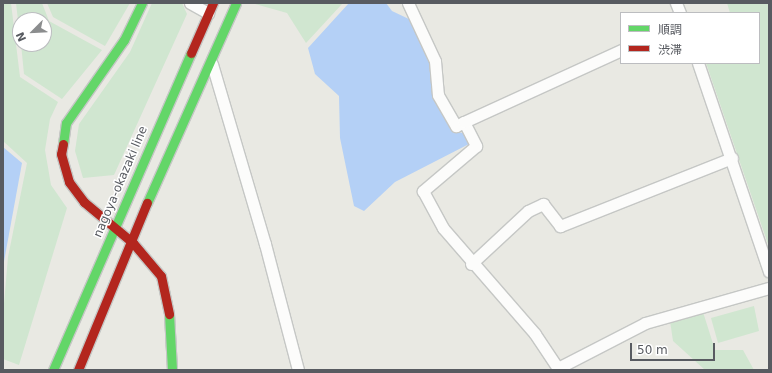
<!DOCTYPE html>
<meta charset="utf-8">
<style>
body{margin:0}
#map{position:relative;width:772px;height:373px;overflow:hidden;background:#e9e9e3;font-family:"DejaVu Sans","Noto Sans JP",sans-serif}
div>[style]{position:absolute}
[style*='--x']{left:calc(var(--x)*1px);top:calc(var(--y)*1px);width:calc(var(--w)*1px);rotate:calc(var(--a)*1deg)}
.green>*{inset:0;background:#d0e6d0}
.water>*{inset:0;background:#b4d0f6}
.roads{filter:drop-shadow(1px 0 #c5c7c5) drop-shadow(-1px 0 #c5c7c5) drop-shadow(0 1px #c5c7c5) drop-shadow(0 -1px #c5c7c5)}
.street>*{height:11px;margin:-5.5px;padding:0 5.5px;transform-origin:5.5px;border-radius:5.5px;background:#fcfcfb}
.fast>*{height:9px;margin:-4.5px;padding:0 4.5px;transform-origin:4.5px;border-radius:4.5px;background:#63d668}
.jam>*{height:9px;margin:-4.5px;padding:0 4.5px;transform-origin:4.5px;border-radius:4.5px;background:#b3261e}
span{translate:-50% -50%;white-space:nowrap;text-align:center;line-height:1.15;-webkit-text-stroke:3px #fff;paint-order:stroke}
.street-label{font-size:12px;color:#585b61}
.frame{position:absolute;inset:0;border:4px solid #585b61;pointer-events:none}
.legend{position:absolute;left:620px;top:12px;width:140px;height:52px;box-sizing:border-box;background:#fff;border:1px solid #bcbdc0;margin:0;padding:5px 7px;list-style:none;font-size:12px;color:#585b61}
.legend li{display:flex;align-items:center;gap:8px;height:20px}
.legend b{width:20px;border:1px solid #bcbdc0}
.north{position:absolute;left:12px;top:12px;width:40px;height:40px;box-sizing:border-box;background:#fff;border:1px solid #bcbdc0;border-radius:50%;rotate:246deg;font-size:11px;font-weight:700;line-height:16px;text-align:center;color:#585b61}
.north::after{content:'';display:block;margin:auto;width:14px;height:18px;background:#8b8d8e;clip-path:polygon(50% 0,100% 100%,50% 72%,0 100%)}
.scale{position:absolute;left:630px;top:343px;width:85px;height:18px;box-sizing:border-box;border:2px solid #585b61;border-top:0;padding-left:5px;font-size:12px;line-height:14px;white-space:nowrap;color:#585b61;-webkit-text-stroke:3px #fff;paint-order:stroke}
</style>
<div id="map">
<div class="green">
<div style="clip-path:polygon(3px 3px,11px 3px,20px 77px,58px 102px,50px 119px,45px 150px,51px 185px,67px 208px,19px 365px,3px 359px,3px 315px,8px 257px,27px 163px,3px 141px)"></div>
<div style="clip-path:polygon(16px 3px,42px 3px,49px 21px,102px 50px,62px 99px,24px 74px,21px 44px,44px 44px,44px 20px,20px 20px,20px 38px)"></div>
<div style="clip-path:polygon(47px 3px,130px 3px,105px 46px,53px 17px)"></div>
<div style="clip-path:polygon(152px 3px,182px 3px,187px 14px,114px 175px,83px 178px,75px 151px,79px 124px,130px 52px)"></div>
<div style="clip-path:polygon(343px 3px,306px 43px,287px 13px,255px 4px)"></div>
<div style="clip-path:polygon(727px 3px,769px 3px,769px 247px,706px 63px,759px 63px,759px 13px,730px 13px)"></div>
<div style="clip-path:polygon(754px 306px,759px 331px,718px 343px,711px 318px)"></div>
<div style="clip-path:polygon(703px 312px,715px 350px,743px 350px,754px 370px,705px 370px,673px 341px,670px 321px)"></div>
</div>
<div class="water">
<div style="clip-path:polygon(349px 3px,386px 3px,392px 11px,413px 21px,430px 62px,433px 93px,454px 132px,464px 133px,469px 144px,395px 182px,364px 211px,354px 206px,340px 138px,339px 96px,315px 74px,308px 48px)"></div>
<div style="clip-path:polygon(3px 147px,22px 163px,3px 267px)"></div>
</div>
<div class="roads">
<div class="street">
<div style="--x:190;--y:3;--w:21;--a:29"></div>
<div style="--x:408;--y:3;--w:64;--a:65"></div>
<div style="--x:435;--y:61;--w:34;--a:85"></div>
<div style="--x:438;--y:95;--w:36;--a:60"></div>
<div style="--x:456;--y:126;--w:9;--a:-27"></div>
<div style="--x:464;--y:122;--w:27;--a:63"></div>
<div style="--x:476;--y:146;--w:70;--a:139.7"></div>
<div style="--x:423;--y:191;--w:42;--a:61.6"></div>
<div style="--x:443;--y:228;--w:140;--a:49"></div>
<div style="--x:535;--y:334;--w:43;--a:56.3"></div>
<div style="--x:676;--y:3;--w:11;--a:68"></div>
<div style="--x:698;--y:63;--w:220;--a:71.2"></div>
<div style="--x:212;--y:64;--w:188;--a:73.6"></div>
<div style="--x:265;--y:244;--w:130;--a:75.3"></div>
<div style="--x:464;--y:122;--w:173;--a:-24.6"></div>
<div style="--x:471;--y:264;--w:78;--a:-42.9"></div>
<div style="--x:528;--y:211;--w:17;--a:-25"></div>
<div style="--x:543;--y:204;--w:28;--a:52"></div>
<div style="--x:560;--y:226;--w:185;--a:-21.6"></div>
<div style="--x:558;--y:368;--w:98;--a:-27.3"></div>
<div style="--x:645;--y:323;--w:129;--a:-15.8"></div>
</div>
<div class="fast">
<div style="--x:63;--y:144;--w:21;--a:-82"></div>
<div style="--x:66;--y:123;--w:101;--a:-55.1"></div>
<div style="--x:124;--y:40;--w:41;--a:-64.1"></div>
<div style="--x:147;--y:203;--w:219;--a:-66"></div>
<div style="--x:169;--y:314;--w:56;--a:86.9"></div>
<div style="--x:53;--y:370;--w:346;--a:-66.5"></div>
</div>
<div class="jam">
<div style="--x:191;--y:53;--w:55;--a:-66.3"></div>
<div style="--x:63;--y:144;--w:10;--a:101"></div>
<div style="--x:61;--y:154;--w:29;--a:74"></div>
<div style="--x:69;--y:182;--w:25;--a:53"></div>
<div style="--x:84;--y:202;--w:64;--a:39.9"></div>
<div style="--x:133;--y:243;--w:43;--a:49.7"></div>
<div style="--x:161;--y:276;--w:39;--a:78"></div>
<div style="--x:78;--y:370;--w:181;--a:-67.6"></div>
</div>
</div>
<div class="street-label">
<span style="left:121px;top:182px;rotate:-67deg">nagoya-okazaki line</span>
</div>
<div class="frame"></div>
<ul class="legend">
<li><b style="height:5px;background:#63d668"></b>順調</li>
<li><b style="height:5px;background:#b3261e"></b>渋滞</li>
</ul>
<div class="north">N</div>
<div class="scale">50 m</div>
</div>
